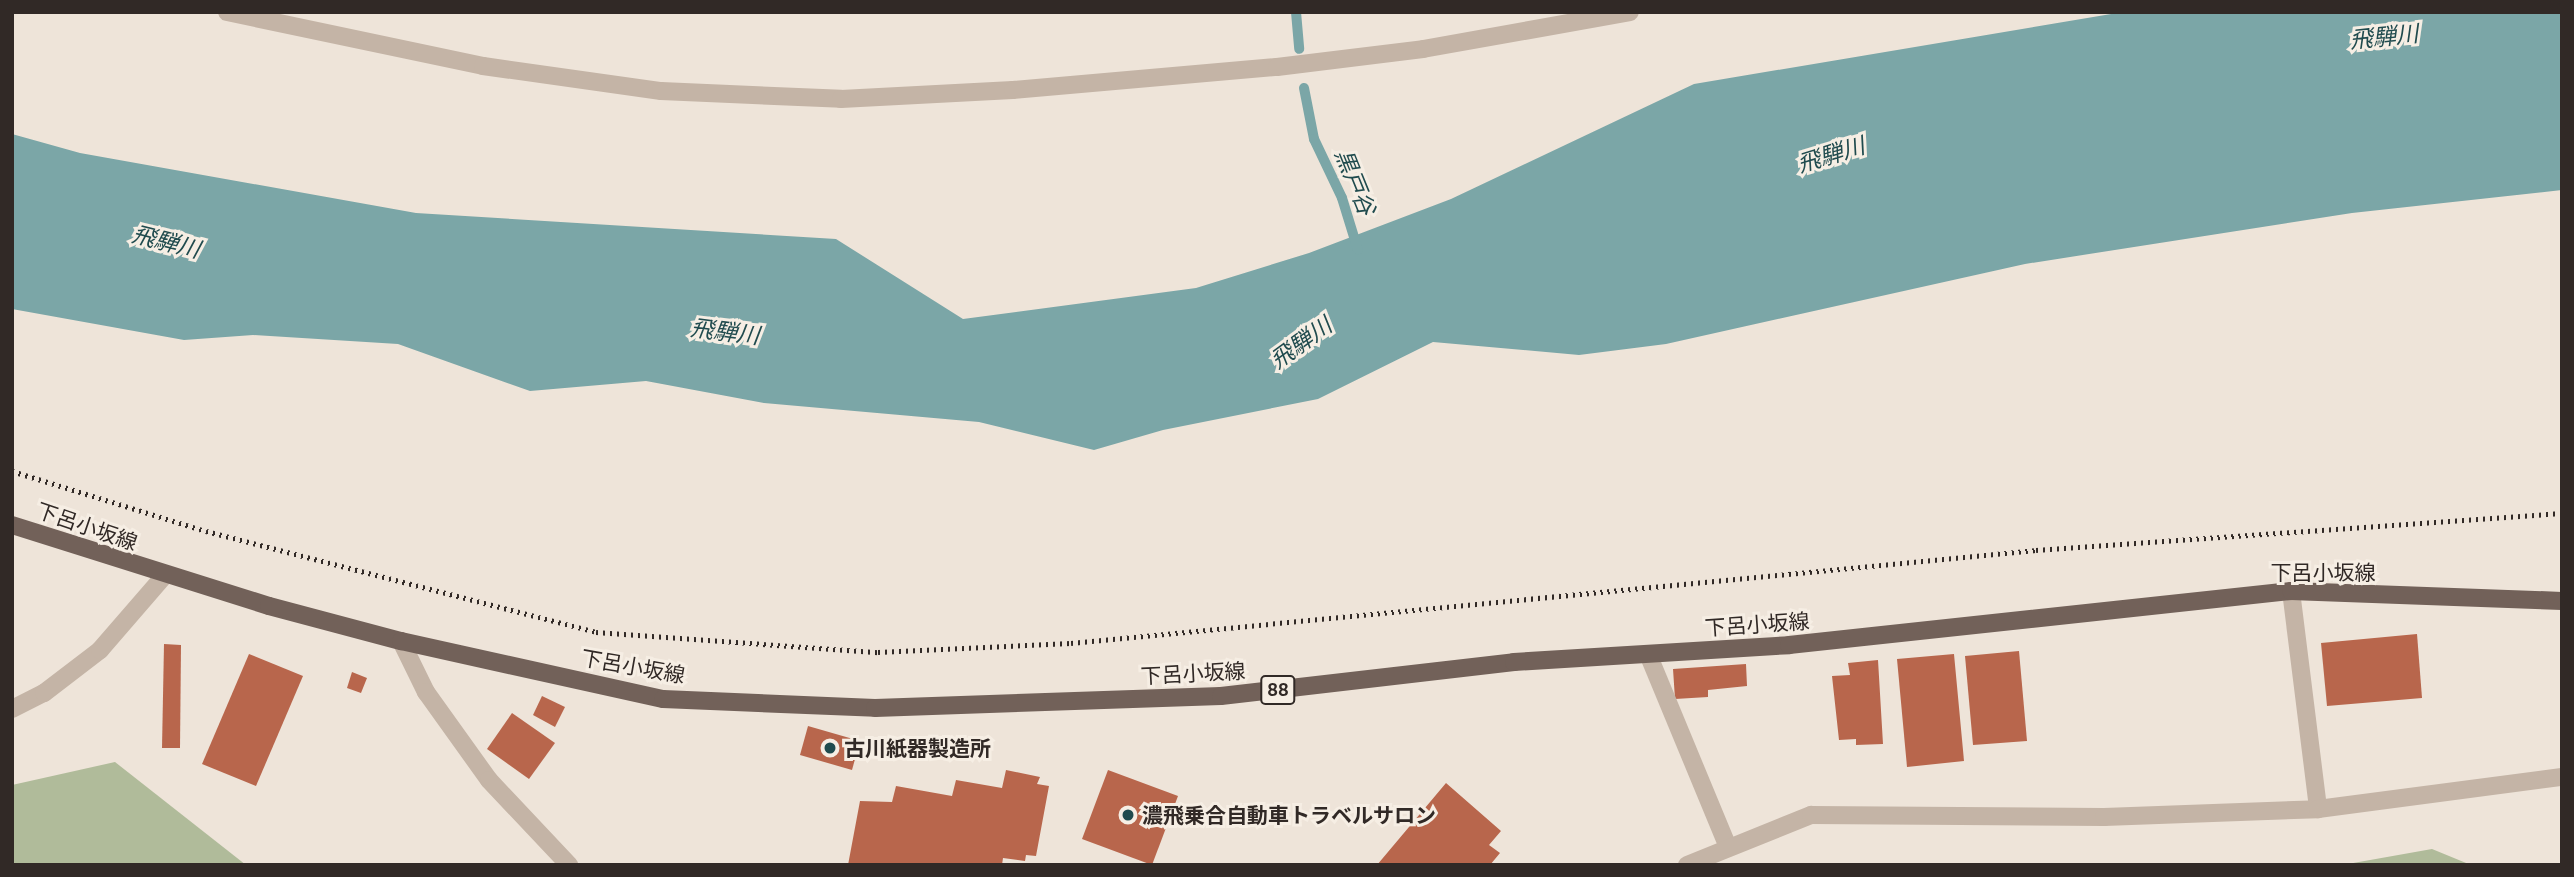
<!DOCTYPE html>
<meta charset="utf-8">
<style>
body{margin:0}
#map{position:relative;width:2574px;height:877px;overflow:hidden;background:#eee4d9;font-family:Ubuntu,"Noto Sans JP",sans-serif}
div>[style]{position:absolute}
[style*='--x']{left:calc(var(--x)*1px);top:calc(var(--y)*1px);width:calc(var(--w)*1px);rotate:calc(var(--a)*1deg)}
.green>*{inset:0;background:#b0bb9a}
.water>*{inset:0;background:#7ba6a7}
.stream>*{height:10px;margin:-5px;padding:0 5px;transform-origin:5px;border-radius:5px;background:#7ba6a7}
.building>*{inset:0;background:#b8664c}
.lane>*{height:18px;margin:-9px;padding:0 9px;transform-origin:9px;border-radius:9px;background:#c4b4a6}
.street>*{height:18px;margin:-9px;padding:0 9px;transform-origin:9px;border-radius:9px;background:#c4b4a6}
.primary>*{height:18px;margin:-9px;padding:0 9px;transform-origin:9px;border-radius:9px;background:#726159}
.rail>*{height:5px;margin-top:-2.5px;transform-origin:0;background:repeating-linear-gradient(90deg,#312926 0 2px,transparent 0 7px)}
.dots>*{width:19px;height:19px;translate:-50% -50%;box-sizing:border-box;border:4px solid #f6eee4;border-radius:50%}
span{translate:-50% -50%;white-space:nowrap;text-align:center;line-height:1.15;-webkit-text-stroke:6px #f6eee4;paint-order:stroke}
.shield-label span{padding:2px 5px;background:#f6eee4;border:2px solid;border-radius:5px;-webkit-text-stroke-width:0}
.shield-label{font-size:19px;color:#312926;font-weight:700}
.street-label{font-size:21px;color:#312926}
.poi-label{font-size:21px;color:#312926;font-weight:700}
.left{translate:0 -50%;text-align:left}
.water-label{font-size:23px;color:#204b4e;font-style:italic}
.frame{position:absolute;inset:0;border:14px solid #312926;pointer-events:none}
</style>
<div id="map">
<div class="green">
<div style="clip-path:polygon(115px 762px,246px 865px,12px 865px,12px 785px)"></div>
<div style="clip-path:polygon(2432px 849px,2471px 865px,2342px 865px)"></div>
</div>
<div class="water">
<div style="clip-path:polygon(2123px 12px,2562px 12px,2562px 190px,2352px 213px,2025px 264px,1666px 344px,1579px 355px,1433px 342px,1318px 399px,1163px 430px,1094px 450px,979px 422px,764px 403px,646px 381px,530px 391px,398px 344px,253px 335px,184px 340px,12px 309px,12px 134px,80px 153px,416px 213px,836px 239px,963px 319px,1196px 288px,1309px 253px,1451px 199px,1694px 84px)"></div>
</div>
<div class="stream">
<div style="--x:1296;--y:12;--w:37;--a:85"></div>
<div style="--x:1304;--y:88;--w:52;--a:78.9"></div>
<div style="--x:1314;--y:139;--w:65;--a:64.6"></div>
<div style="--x:1342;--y:198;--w:54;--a:72.9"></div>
</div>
<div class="building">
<div style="clip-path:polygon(2417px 634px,2422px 698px,2327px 706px,2321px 643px)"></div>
<div style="clip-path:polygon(164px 644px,181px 645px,180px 748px,162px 748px)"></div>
<div style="clip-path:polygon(2019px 651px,2027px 741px,1973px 745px,1965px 656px)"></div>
<div style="clip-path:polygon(249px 654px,303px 676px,256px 786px,202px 764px)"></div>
<div style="clip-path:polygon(1954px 654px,1964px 761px,1907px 767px,1897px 659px)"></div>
<div style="clip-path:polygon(1878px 660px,1883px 744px,1856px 745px,1856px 739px,1839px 740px,1832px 676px,1850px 675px,1848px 663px)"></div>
<div style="clip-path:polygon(1746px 664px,1747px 686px,1708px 690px,1708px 697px,1675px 699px,1673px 669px)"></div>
<div style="clip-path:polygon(352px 672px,367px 678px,361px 693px,347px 688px)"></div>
<div style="clip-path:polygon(542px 696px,565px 707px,555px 727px,533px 715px)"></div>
<div style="clip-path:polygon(512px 713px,555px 743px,529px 779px,487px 749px)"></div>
<div style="clip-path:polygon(808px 726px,860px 741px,852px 770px,800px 755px)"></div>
<div style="clip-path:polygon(1006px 770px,1040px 777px,1037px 784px,1049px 786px,1036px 856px,1026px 855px,1025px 861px,1003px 858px,1002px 865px,848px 865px,860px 801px,892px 802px,896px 786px,952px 796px,956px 780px,1002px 788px)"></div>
<div style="clip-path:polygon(1108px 770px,1178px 796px,1152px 865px,1082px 839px)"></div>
<div style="clip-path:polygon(1446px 783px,1501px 831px,1489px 845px,1500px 853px,1490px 865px,1377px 865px)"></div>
</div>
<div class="lane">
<div style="--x:2291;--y:591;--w:220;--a:82.9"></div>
</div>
<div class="street">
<div style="--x:227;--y:12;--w:262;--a:11.9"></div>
<div style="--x:483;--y:66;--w:180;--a:8"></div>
<div style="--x:661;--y:91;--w:180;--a:2.5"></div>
<div style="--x:841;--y:99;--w:172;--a:-3"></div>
<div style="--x:1013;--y:90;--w:265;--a:-5"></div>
<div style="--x:1277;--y:67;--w:147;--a:-7"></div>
<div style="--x:1423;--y:49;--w:210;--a:-10.1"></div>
<div style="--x:401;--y:641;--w:57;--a:63.9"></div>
<div style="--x:426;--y:692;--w:108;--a:54.4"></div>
<div style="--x:489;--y:780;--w:117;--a:46.7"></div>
<div style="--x:1648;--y:654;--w:207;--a:67.5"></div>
<div style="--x:12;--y:709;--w:36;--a:-27"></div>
<div style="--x:44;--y:693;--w:71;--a:-37.5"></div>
<div style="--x:100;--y:650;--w:98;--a:-49.1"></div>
<div style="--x:1687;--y:865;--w:134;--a:-22"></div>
<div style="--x:1811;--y:815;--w:293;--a:0.4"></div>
<div style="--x:2104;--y:817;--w:214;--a:-2.1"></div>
<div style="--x:2318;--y:809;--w:246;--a:-7.5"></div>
</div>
<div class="primary">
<div style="--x:12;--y:525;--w:269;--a:17.5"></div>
<div style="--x:269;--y:606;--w:137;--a:14.9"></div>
<div style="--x:401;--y:641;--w:268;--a:12.5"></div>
<div style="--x:663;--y:699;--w:212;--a:2.4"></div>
<div style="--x:875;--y:708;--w:346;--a:-2"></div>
<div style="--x:1221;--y:696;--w:295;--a:-6.6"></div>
<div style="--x:1514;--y:662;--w:276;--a:-3.5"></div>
<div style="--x:1789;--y:645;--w:505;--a:-6.14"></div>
<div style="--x:2291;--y:591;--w:271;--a:2.1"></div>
</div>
<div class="rail">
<div style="--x:12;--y:471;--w:203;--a:17.2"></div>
<div style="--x:206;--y:531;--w:403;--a:14.5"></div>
<div style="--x:596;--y:632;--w:283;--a:4.1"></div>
<div style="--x:878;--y:652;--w:193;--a:-2.7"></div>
<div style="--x:1071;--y:643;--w:969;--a:-5.5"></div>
<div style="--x:2036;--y:550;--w:527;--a:-4.02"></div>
</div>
<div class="dots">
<div style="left:830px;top:748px;background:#204b4e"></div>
<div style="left:1128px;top:815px;background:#204b4e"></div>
</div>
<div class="shield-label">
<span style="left:1278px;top:690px">88</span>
</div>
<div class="street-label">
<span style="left:87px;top:526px;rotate:19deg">下呂小坂線</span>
<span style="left:2323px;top:572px">下呂小坂線</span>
<span style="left:1757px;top:624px;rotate:-4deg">下呂小坂線</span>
<span style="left:633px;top:666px;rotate:10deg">下呂小坂線</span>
<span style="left:1193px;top:673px;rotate:-3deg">下呂小坂線</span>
</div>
<div class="poi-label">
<span class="left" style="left:844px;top:748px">古川紙器製造所</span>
<span class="left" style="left:1142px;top:815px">濃飛乗合自動車トラベルサロン</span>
</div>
<div class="water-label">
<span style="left:2384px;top:37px;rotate:-6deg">飛騨川</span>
<span style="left:1831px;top:155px;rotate:-17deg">飛騨川</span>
<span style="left:1355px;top:182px;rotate:68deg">黒戸谷</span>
<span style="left:166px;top:242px;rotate:14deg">飛騨川</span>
<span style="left:725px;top:332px;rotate:7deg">飛騨川</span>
<span style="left:1301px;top:343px;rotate:-36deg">飛騨川</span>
</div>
<div class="frame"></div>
</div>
